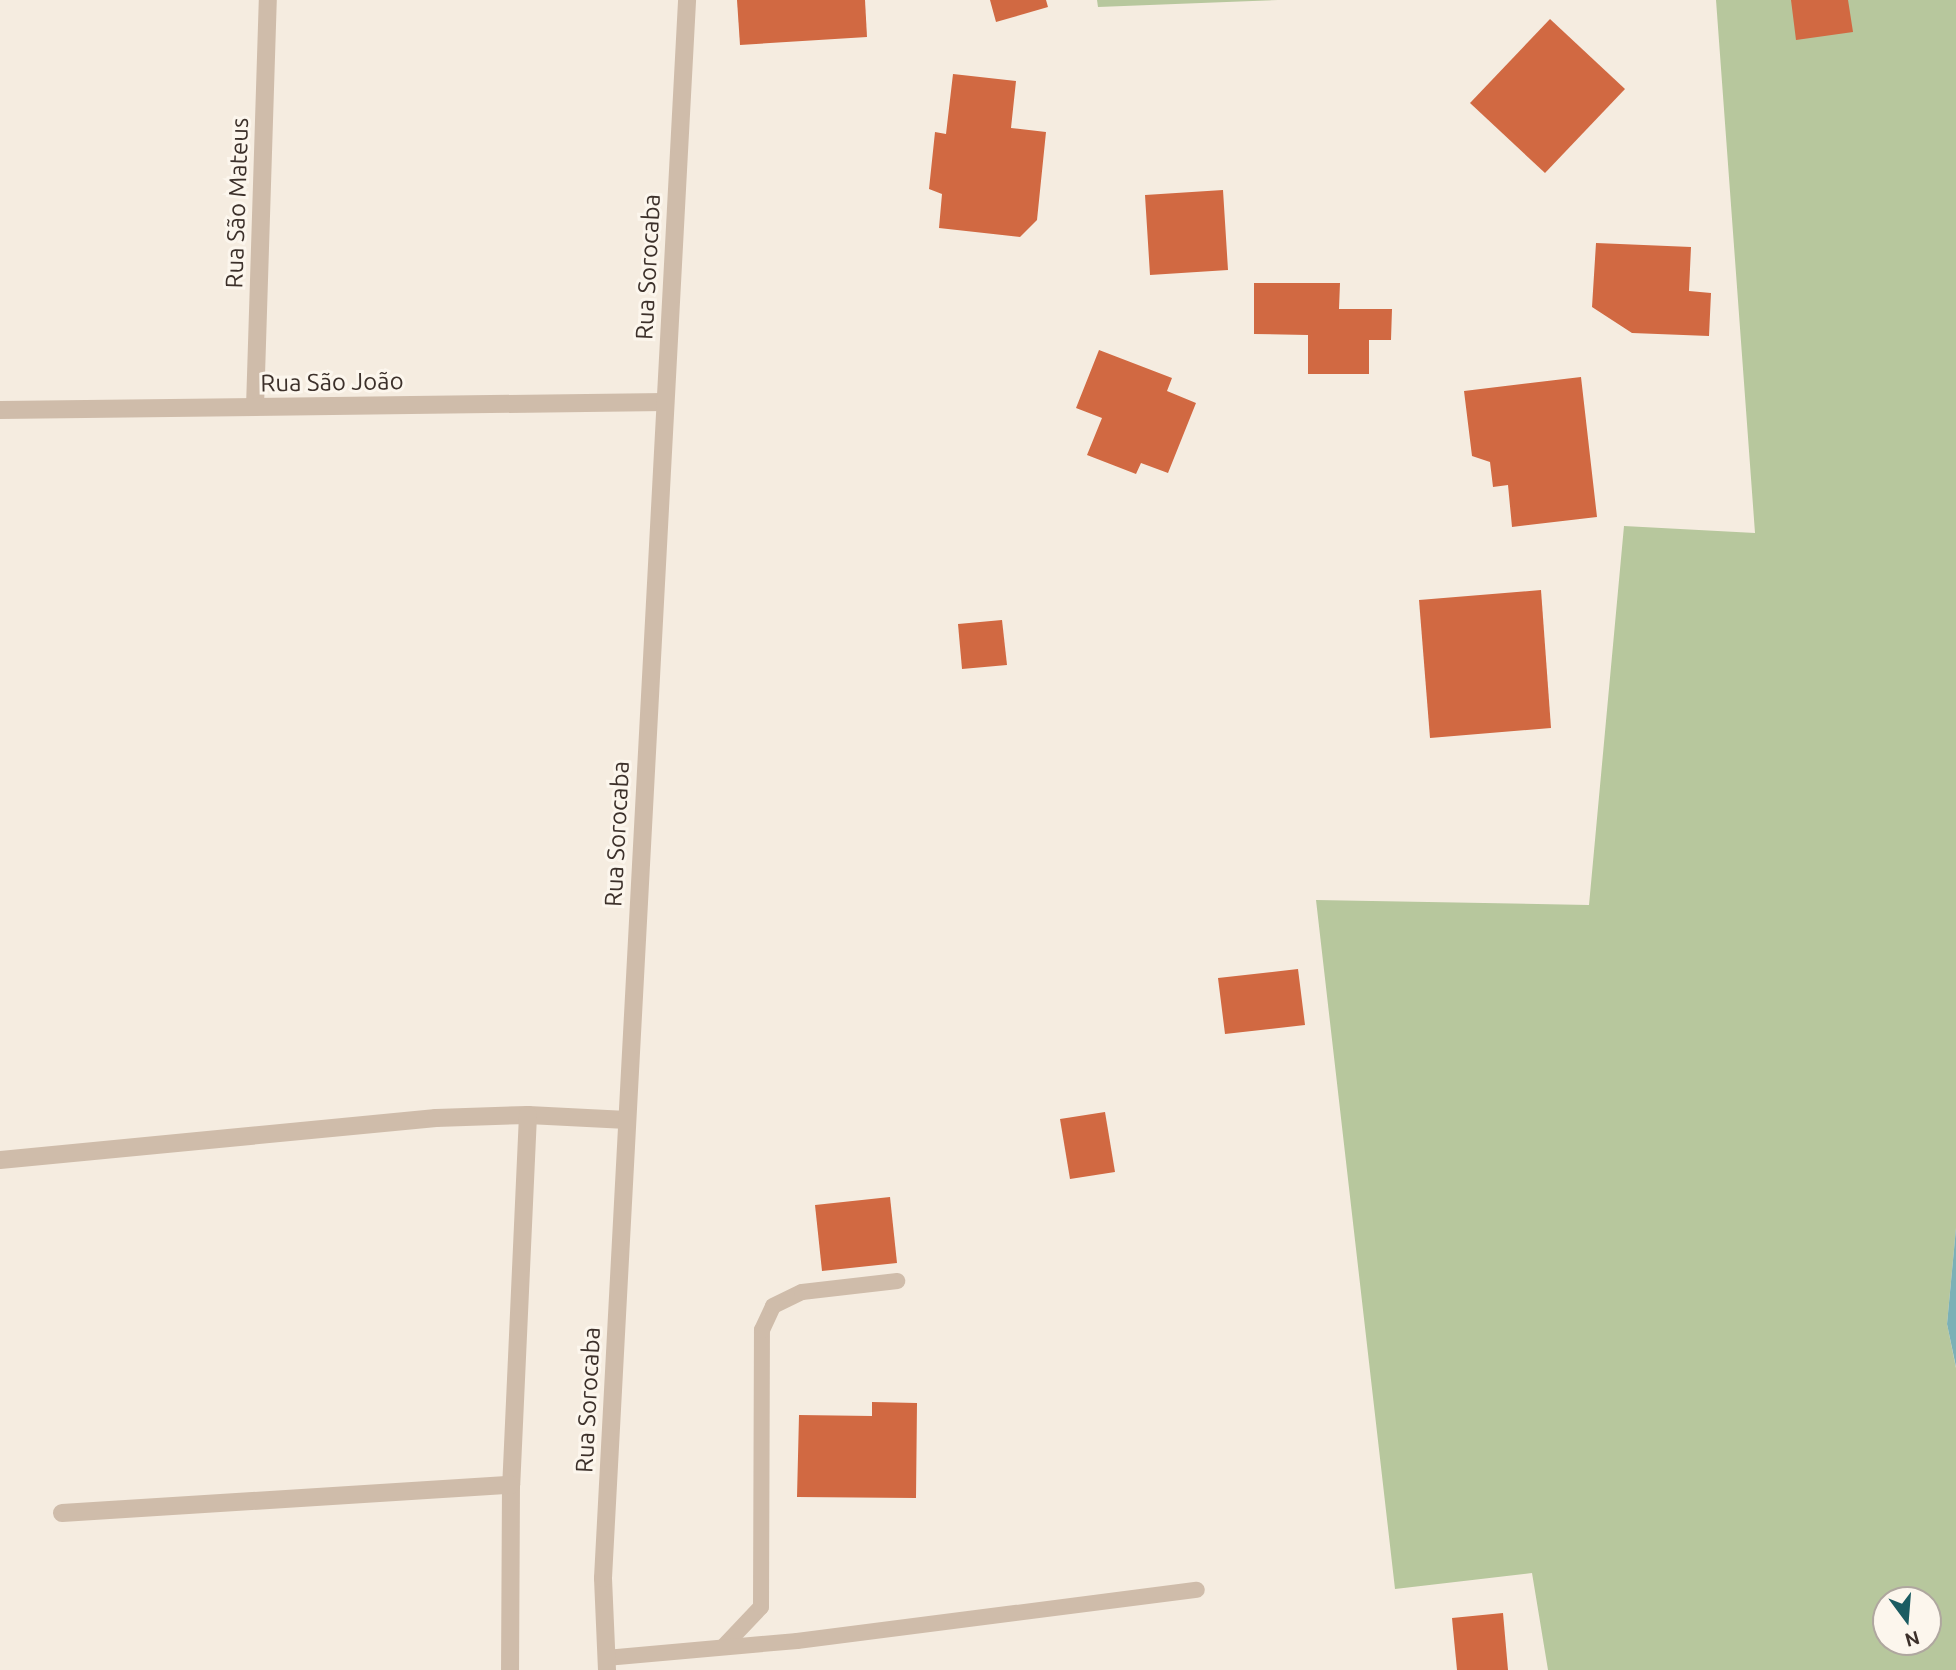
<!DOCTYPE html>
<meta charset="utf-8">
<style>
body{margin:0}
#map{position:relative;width:1956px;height:1670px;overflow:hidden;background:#f5ece0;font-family:Ubuntu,sans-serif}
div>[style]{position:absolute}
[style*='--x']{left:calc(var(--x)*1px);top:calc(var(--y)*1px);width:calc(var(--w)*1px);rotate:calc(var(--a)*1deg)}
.green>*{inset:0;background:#b7c79d}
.water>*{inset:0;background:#7bb1b6}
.building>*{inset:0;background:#d16942}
.service>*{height:16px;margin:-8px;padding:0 8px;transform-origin:8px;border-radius:8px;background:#cfbcaa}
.minor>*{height:18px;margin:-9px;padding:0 9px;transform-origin:9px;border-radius:9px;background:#cfbcaa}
span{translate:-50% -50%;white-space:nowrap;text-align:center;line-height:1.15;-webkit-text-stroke:6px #fcf6ed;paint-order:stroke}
.street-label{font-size:24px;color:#3c302a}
.north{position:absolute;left:1872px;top:1586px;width:70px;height:70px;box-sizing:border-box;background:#fcf6ed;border:2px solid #afa79f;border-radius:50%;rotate:164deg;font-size:19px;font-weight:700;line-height:28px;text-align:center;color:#3c302a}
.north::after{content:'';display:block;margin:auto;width:24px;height:32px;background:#1b5c62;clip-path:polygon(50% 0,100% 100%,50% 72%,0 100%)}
</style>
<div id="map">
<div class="green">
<div style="clip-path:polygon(1097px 0,1278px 0,1098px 7px)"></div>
<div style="clip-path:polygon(evenodd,1716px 0,1956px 0,1956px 1228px,1947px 1324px,1956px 1368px,1956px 1670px,1548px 1670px,1532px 1573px,1395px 1589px,1316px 900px,1589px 905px,1624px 526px,1755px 533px,1716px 0,1886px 1600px,1928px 1600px,1928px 1642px,1886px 1642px,1886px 1600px)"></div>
</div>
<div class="water">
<div style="clip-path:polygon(1956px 1228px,1956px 1367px,1947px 1324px)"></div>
</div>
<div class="building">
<div style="clip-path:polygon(737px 0,865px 0,867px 37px,740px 45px)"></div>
<div style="clip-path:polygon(990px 0,1046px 0,1048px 7px,996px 22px)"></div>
<div style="clip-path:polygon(1791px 0,1848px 0,1853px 32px,1796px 40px)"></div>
<div style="clip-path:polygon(1550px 19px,1625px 89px,1545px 173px,1470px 103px)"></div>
<div style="clip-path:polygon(953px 74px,1016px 81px,1011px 128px,1046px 132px,1037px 220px,1020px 237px,939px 228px,942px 194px,929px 189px,935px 132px,946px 134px)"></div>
<div style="clip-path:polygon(1223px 190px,1228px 270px,1150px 275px,1145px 195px)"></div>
<div style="clip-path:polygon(1596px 243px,1691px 247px,1689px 291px,1711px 293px,1709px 336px,1632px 333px,1592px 307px)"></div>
<div style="clip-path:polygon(1254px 283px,1340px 283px,1339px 309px,1392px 309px,1391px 340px,1369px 340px,1369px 374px,1308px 374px,1308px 335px,1254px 334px)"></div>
<div style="clip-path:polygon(1099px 350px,1172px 378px,1167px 391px,1196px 403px,1168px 473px,1141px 463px,1136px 474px,1087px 455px,1102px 418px,1076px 408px)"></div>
<div style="clip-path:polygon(1581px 377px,1597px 517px,1512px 527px,1508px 485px,1493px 487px,1490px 462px,1472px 456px,1464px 391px)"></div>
<div style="clip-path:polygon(1541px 590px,1551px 728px,1430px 738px,1419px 600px)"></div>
<div style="clip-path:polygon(1002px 620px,1007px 665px,962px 669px,958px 624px)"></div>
<div style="clip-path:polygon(1298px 969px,1305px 1025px,1225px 1034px,1218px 978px)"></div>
<div style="clip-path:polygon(1105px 1112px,1115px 1172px,1070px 1179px,1060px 1119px)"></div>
<div style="clip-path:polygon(890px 1197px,897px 1263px,822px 1271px,815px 1205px)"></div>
<div style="clip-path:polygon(872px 1402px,917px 1403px,916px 1498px,797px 1497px,799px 1415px,872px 1416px)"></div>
<div style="clip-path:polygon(1503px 1613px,1508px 1670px,1457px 1670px,1452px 1618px)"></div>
</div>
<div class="service">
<div style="--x:723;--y:1647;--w:55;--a:-46.5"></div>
<div style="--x:761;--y:1607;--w:277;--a:-89.8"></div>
<div style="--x:762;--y:1330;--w:26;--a:-65"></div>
<div style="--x:773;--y:1306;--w:32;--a:-26"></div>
<div style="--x:802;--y:1292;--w:96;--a:-6.6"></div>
<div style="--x:606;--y:1658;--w:192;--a:-5.1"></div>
<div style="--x:797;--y:1641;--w:403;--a:-7.3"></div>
</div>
<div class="minor">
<div style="--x:255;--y:407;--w:407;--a:-88.2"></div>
<div style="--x:0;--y:410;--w:665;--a:-0.69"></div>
<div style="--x:528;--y:1115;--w:99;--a:2.9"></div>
<div style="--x:0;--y:1160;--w:438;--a:-5.5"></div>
<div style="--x:436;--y:1118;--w:92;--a:-1.9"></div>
<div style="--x:528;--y:1115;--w:370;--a:92.6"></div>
<div style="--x:511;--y:1485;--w:185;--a:90.3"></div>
<div style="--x:62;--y:1513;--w:450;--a:-3.6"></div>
<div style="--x:607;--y:1670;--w:92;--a:-92.5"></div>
<div style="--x:603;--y:1578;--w:1580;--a:-86.95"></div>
</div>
<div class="street-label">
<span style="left:237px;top:203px;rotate:-88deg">Rua São Mateus</span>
<span style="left:648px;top:267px;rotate:-87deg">Rua Sorocaba</span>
<span style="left:332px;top:382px;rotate:-1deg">Rua São João</span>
<span style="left:617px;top:834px;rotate:-87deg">Rua Sorocaba</span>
<span style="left:588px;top:1400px;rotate:-87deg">Rua Sorocaba</span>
</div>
<div class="north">N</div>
</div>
